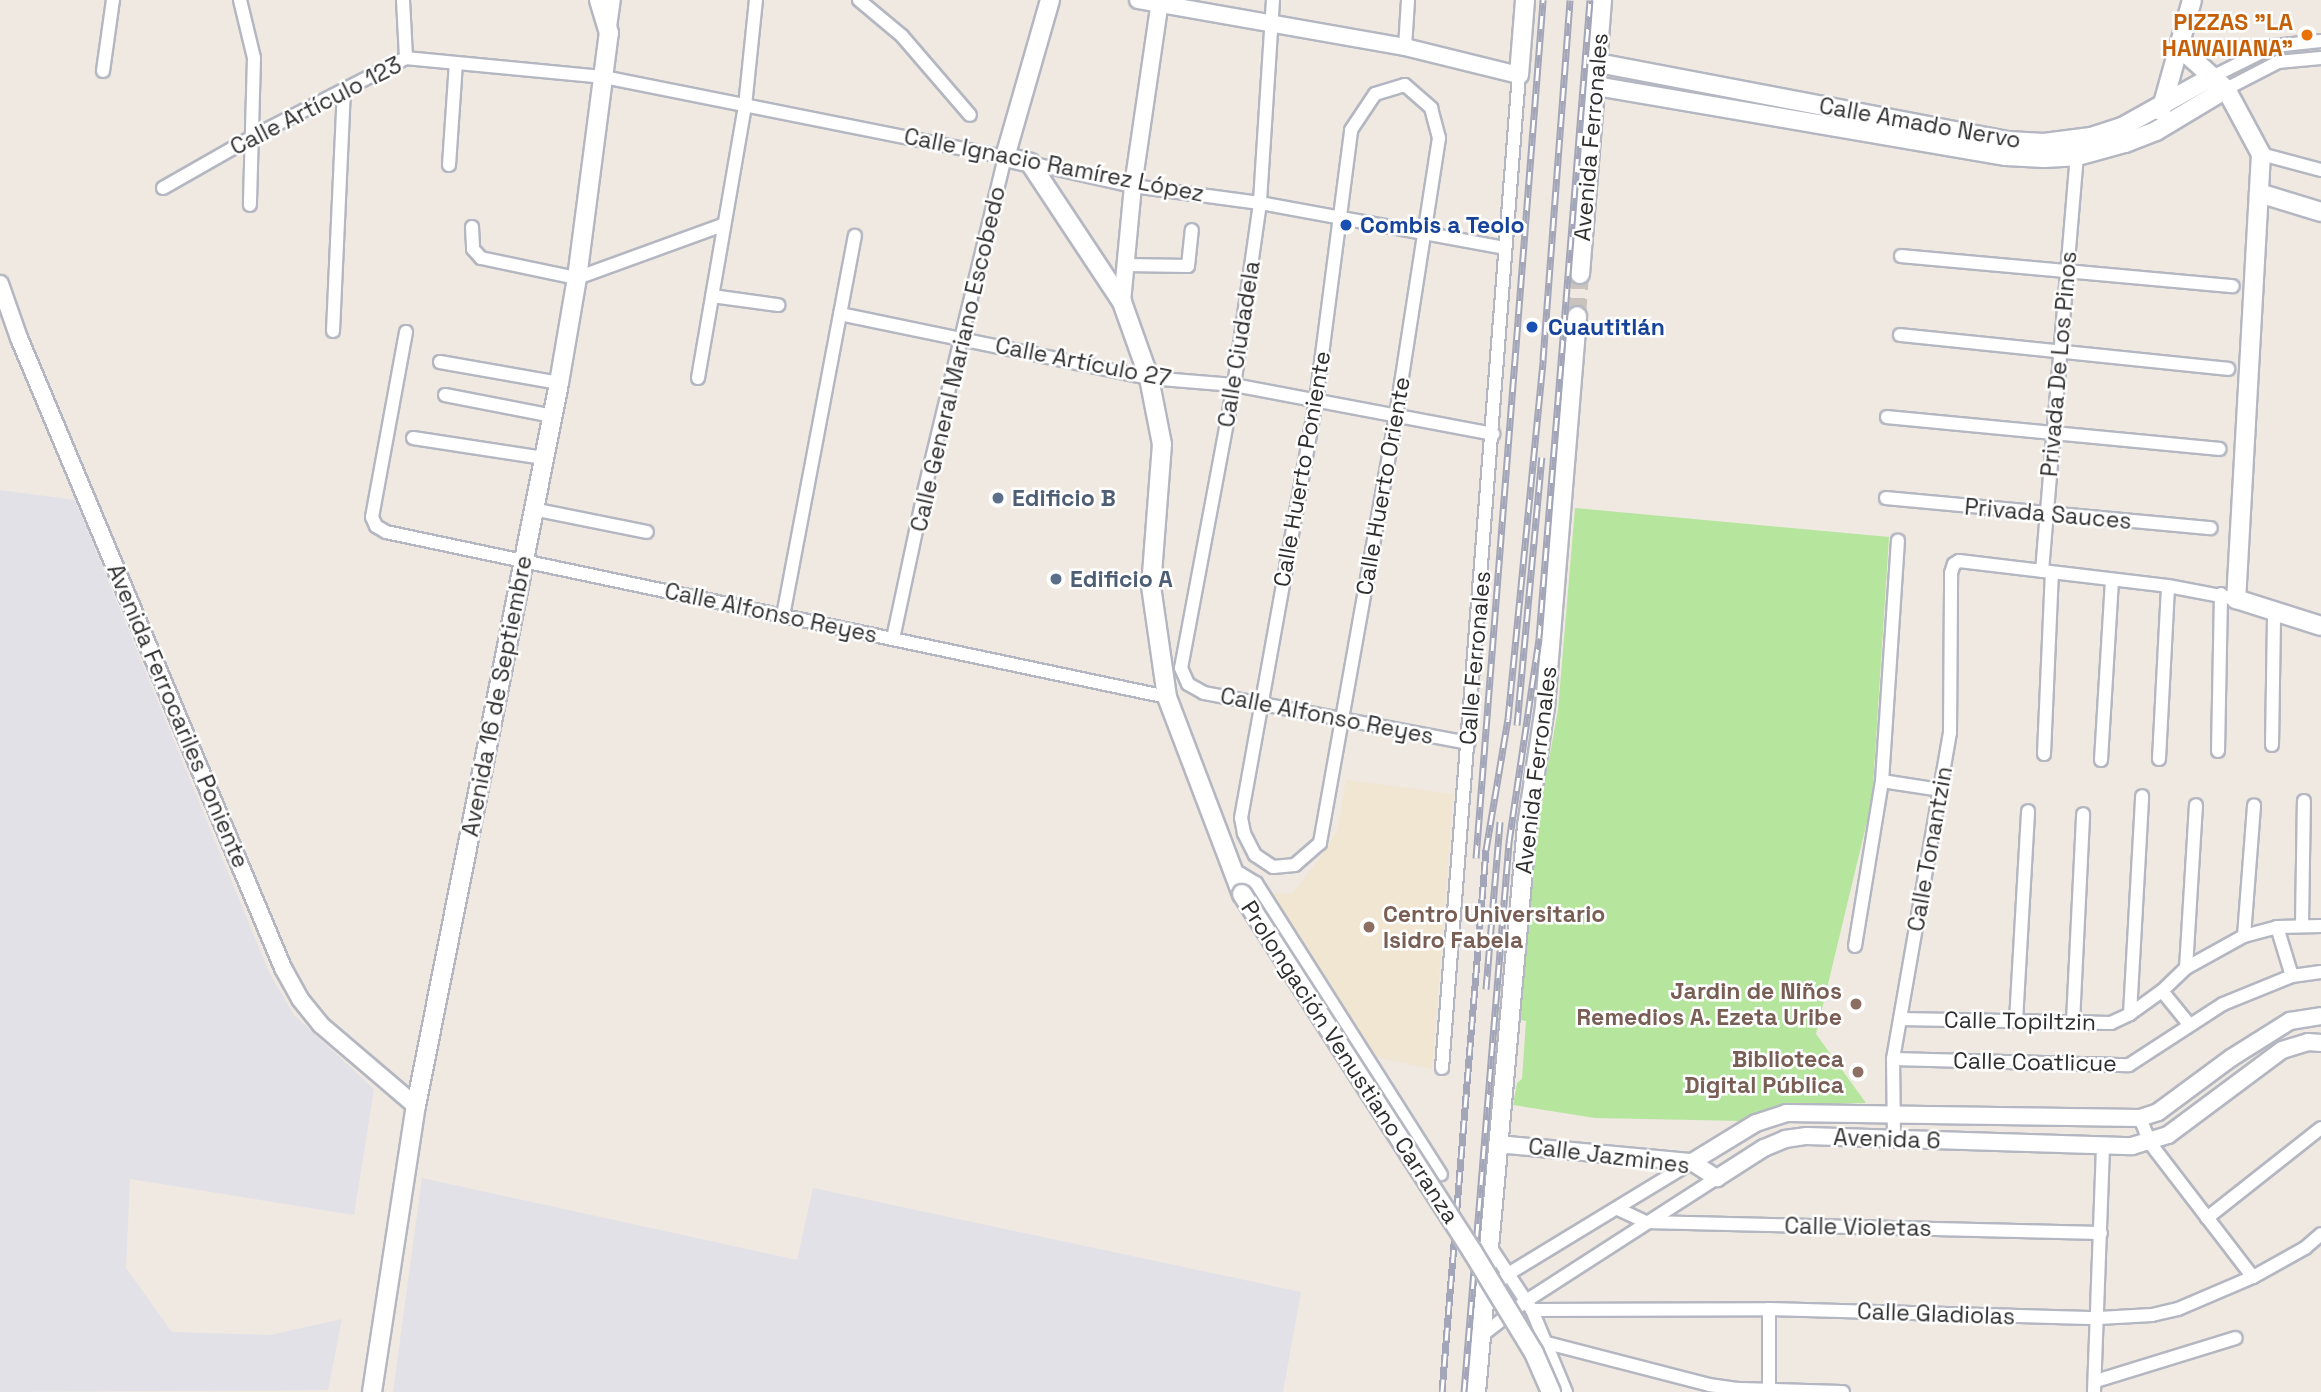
<!DOCTYPE html>
<meta charset="utf-8">
<style>
body{margin:0}
#map{position:relative;width:2321px;height:1392px;overflow:hidden;background:#efe9e1;font-family:"Space Grotesk",sans-serif}
div>[style]{position:absolute}
[style*='--x']{left:calc(var(--x)*1px);top:calc(var(--y)*1px);width:calc(var(--w)*1px);rotate:calc(var(--a)*1deg)}
.industrial>*{inset:0;background:#e3e1e8}
.education>*{inset:0;background:#f0e6d1}
.green>*{inset:0;background:#b6e59e}
.secondary-tunnel>*{height:18px;margin-top:-9px;transform-origin:0;background:repeating-linear-gradient(90deg,#c8c4bd 0 18px,transparent 0 27px)}
.roads{filter:drop-shadow(2px 0 #b4b7c1) drop-shadow(-2px 0 #b4b7c1) drop-shadow(0 2px #b4b7c1) drop-shadow(0 -2px #b4b7c1)}
.minor>*{height:12px;margin:-6px;padding:0 6px;transform-origin:6px;border-radius:6px;background:#fff}
.tertiary>*{height:16px;margin:-8px;padding:0 8px;transform-origin:8px;border-radius:8px;background:#fff}
.secondary>*{height:18px;margin:-9px;padding:0 9px;transform-origin:9px;border-radius:9px;background:#fff}
.rail>*{height:7px;margin-top:-3.5px;transform-origin:0;background:repeating-linear-gradient(90deg,#fff 0 13px,#a3a6b8 0 26px);box-sizing:border-box;border-block:2px solid #a3a6b8}
.bridges{filter:drop-shadow(2px 0 #b4b7c1) drop-shadow(-2px 0 #b4b7c1) drop-shadow(0 2px #b4b7c1) drop-shadow(0 -2px #b4b7c1)}
.secondary-bridge>*{height:18px;margin:-9px;padding:0 9px;transform-origin:9px;border-radius:9px;background:#fff}
.dots>*{width:19px;height:19px;translate:-50% -50%;box-sizing:border-box;border:4px solid #fff;border-radius:50%}
span{translate:-50% -50%;white-space:nowrap;text-align:center;line-height:1.15;-webkit-text-stroke:5px #fff;paint-order:stroke}
.food-label{font-size:23px;color:#c56008;font-weight:700}
.right{translate:-100% -50%;text-align:right}
.street-label{font-size:23px;color:#2e2e2e}
.transit-label{font-size:23px;color:#164399;font-weight:700}
.left{translate:0 -50%;text-align:left}
.service-label{font-size:23px;color:#4e5e75;font-weight:700}
.education-label{font-size:23px;color:#785e54;font-weight:700}
</style>
<div id="map">
<div class="industrial">
<div style="clip-path:polygon(0 490px,75px 500px,269px 972px,294px 1015px,374px 1089px,354px 1215px,130px 1179px,126px 1268px,172px 1332px,270px 1335px,342px 1319px,328px 1390px,0 1392px)"></div>
<div style="clip-path:polygon(422px 1178px,797px 1260px,813px 1188px,1301px 1292px,1283px 1392px,393px 1392px)"></div>
</div>
<div class="education">
<div style="clip-path:polygon(1346px 780px,1453px 794px,1432px 1069px,1377px 1057px,1272px 893px,1292px 894px,1323px 854px,1338px 829px)"></div>
</div>
<div class="green">
<div style="clip-path:polygon(1575px 508px,1889px 537px,1872px 801px,1816px 1034px,1866px 1103px,1790px 1105px,1743px 1121px,1595px 1118px,1513px 1105px,1517px 1083px,1522px 1079px,1526px 1021px,1520px 1020px,1533px 868px,1540px 808px,1558px 710px)"></div>
</div>
<div class="secondary-tunnel">
<div style="--x:1577;--y:316;--w:42;--a:-85.9"></div>
</div>
<div class="roads">
<div class="minor">
<div style="--x:240;--y:0;--w:60;--a:76.4"></div>
<div style="--x:254;--y:58;--w:147;--a:91.6"></div>
<div style="--x:403;--y:0;--w:58;--a:87"></div>
<div style="--x:859;--y:0;--w:56;--a:39.9"></div>
<div style="--x:902;--y:36;--w:104;--a:49.3"></div>
<div style="--x:1273;--y:0;--w:203;--a:93.7"></div>
<div style="--x:1260;--y:203;--w:184;--a:98.1"></div>
<div style="--x:1234;--y:385;--w:288;--a:100.6"></div>
<div style="--x:1181;--y:668;--w:17;--a:66"></div>
<div style="--x:1188;--y:684;--w:18;--a:29"></div>
<div style="--x:1204;--y:693;--w:269;--a:10.7"></div>
<div style="--x:610;--y:27;--w:27;--a:-82"></div>
<div style="--x:1405;--y:47;--w:47;--a:-86.3"></div>
<div style="--x:103;--y:71;--w:72;--a:-82"></div>
<div style="--x:2212;--y:77;--w:69;--a:-26.6"></div>
<div style="--x:2274;--y:46;--w:47;--a:-6.1"></div>
<div style="--x:1405;--y:85;--w:35;--a:41"></div>
<div style="--x:1431;--y:108;--w:31;--a:75"></div>
<div style="--x:1439;--y:138;--w:281;--a:98.8"></div>
<div style="--x:1396;--y:416;--w:434;--a:100.1"></div>
<div style="--x:1320;--y:843;--w:33;--a:139"></div>
<div style="--x:1295;--y:865;--w:22;--a:175"></div>
<div style="--x:1273;--y:867;--w:22;--a:-146"></div>
<div style="--x:1255;--y:855;--w:25;--a:-117"></div>
<div style="--x:1244;--y:833;--w:15;--a:-101"></div>
<div style="--x:1241;--y:818;--w:424;--a:-79.8"></div>
<div style="--x:1316;--y:401;--w:273;--a:-82.6"></div>
<div style="--x:1351;--y:130;--w:43;--a:-56.3"></div>
<div style="--x:1375;--y:94;--w:31;--a:-17"></div>
<div style="--x:2226;--y:89;--w:59;--a:-27.4"></div>
<div style="--x:2278;--y:62;--w:43;--a:-5.3"></div>
<div style="--x:2261;--y:154;--w:62;--a:14.9"></div>
<div style="--x:1030;--y:163;--w:106;--a:12.6"></div>
<div style="--x:1133;--y:186;--w:128;--a:7.6"></div>
<div style="--x:1260;--y:203;--w:248;--a:10.4"></div>
<div style="--x:449;--y:165;--w:102;--a:-86.1"></div>
<div style="--x:163;--y:188;--w:105;--a:-29.7"></div>
<div style="--x:254;--y:136;--w:171;--a:-27.2"></div>
<div style="--x:406;--y:58;--w:199;--a:5.5"></div>
<div style="--x:604;--y:77;--w:409;--a:11.3"></div>
<div style="--x:1005;--y:157;--w:346;--a:103.6"></div>
<div style="--x:924;--y:493;--w:149;--a:102"></div>
<div style="--x:472;--y:227;--w:22;--a:87"></div>
<div style="--x:473;--y:249;--w:12;--a:48"></div>
<div style="--x:481;--y:258;--w:98;--a:11.8"></div>
<div style="--x:577;--y:278;--w:155;--a:-20"></div>
<div style="--x:1901;--y:256;--w:333;--a:5.2"></div>
<div style="--x:1125;--y:265;--w:63;--a:0.9"></div>
<div style="--x:1188;--y:266;--w:36;--a:-84"></div>
<div style="--x:712;--y:296;--w:67;--a:7.8"></div>
<div style="--x:840;--y:314;--w:316;--a:11.7"></div>
<div style="--x:1149;--y:378;--w:85;--a:4.7"></div>
<div style="--x:1234;--y:385;--w:264;--a:10.7"></div>
<div style="--x:333;--y:331;--w:241;--a:-87.4"></div>
<div style="--x:406;--y:332;--w:188;--a:100.4"></div>
<div style="--x:372;--y:517;--w:10;--a:66"></div>
<div style="--x:376;--y:526;--w:12;--a:31"></div>
<div style="--x:386;--y:532;--w:798;--a:11.93"></div>
<div style="--x:1900;--y:335;--w:330;--a:5.9"></div>
<div style="--x:440;--y:362;--w:121;--a:10"></div>
<div style="--x:698;--y:378;--w:276;--a:-80.2"></div>
<div style="--x:745;--y:106;--w:107;--a:-84.1"></div>
<div style="--x:445;--y:395;--w:110;--a:11"></div>
<div style="--x:1887;--y:417;--w:334;--a:5.5"></div>
<div style="--x:413;--y:438;--w:132;--a:8.7"></div>
<div style="--x:1886;--y:498;--w:326;--a:5.3"></div>
<div style="--x:533;--y:509;--w:116;--a:11.4"></div>
<div style="--x:2042;--y:571;--w:416;--a:-85.2"></div>
<div style="--x:783;--y:616;--w:387;--a:-79.3"></div>
<div style="--x:2272;--y:745;--w:134;--a:-89.1"></div>
<div style="--x:2218;--y:751;--w:157;--a:-88.9"></div>
<div style="--x:2044;--y:754;--w:181;--a:-87.5"></div>
<div style="--x:2159;--y:759;--w:173;--a:-87"></div>
<div style="--x:2101;--y:760;--w:180;--a:-86.5"></div>
<div style="--x:1882;--y:781;--w:60;--a:8.7"></div>
<div style="--x:1234;--y:870;--w:26;--a:31"></div>
<div style="--x:1256;--y:883;--w:345;--a:57.6"></div>
<div style="--x:2302;--y:924;--w:123;--a:-89.1"></div>
<div style="--x:2277;--y:927;--w:51;--a:73"></div>
<div style="--x:2244;--y:936;--w:131;--a:-85.6"></div>
<div style="--x:1855;--y:946;--w:167;--a:-80.7"></div>
<div style="--x:1882;--y:781;--w:241;--a:-86.2"></div>
<div style="--x:2186;--y:968;--w:163;--a:-86.5"></div>
<div style="--x:2162;--y:991;--w:41;--a:50.9"></div>
<div style="--x:2130;--y:1014;--w:218;--a:-86.8"></div>
<div style="--x:1900;--y:1019;--w:211;--a:1.1"></div>
<div style="--x:2111;--y:1023;--w:21;--a:-25"></div>
<div style="--x:2130;--y:1014;--w:39;--a:-36"></div>
<div style="--x:2162;--y:991;--w:33;--a:-44"></div>
<div style="--x:2186;--y:968;--w:66;--a:-28.9"></div>
<div style="--x:2244;--y:936;--w:34;--a:-15"></div>
<div style="--x:2277;--y:927;--w:44;--a:-1.3"></div>
<div style="--x:2016;--y:1021;--w:210;--a:-86.7"></div>
<div style="--x:2073;--y:1022;--w:208;--a:-87.2"></div>
<div style="--x:1893;--y:1059;--w:236;--a:1.5"></div>
<div style="--x:2129;--y:1065;--w:112;--a:-33"></div>
<div style="--x:2223;--y:1004;--w:74;--a:-22.1"></div>
<div style="--x:2292;--y:976;--w:29;--a:-8"></div>
<div style="--x:1442;--y:1068;--w:996;--a:-85.57"></div>
<div style="--x:2140;--y:1118;--w:27;--a:68"></div>
<div style="--x:2150;--y:1143;--w:169;--a:52.5"></div>
<div style="--x:1894;--y:1139;--w:80;--a:-90.7"></div>
<div style="--x:1893;--y:1059;--w:331;--a:-80.1"></div>
<div style="--x:1950;--y:733;--w:160;--a:-89.6"></div>
<div style="--x:1951;--y:573;--w:9;--a:-72"></div>
<div style="--x:1954;--y:564;--w:6;--a:-31"></div>
<div style="--x:1959;--y:561;--w:210;--a:6.8"></div>
<div style="--x:2168;--y:586;--w:69;--a:10.8"></div>
<div style="--x:1618;--y:1209;--w:31;--a:25"></div>
<div style="--x:1646;--y:1222;--w:455;--a:1.4"></div>
<div style="--x:2207;--y:1218;--w:145;--a:-38.3"></div>
<div style="--x:1489;--y:1245;--w:78;--a:56.5"></div>
<div style="--x:1532;--y:1310;--w:89;--a:67.5"></div>
<div style="--x:1489;--y:1291;--w:25;--a:-42"></div>
<div style="--x:1508;--y:1274;--w:215;--a:-31.3"></div>
<div style="--x:1769;--y:1309;--w:81;--a:90"></div>
<div style="--x:1532;--y:1310;--w:237;--a:-0.2"></div>
<div style="--x:1769;--y:1309;--w:330;--a:1.6"></div>
<div style="--x:2099;--y:1318;--w:53;--a:-3.2"></div>
<div style="--x:2152;--y:1315;--w:27;--a:-13"></div>
<div style="--x:2178;--y:1309;--w:82;--a:-23.1"></div>
<div style="--x:2253;--y:1277;--w:60;--a:-29.1"></div>
<div style="--x:2305;--y:1248;--w:21;--a:-41"></div>
<div style="--x:1481;--y:1336;--w:57;--a:-37.9"></div>
<div style="--x:1526;--y:1301;--w:227;--a:-32.8"></div>
<div style="--x:1547;--y:1343;--w:167;--a:14.5"></div>
<div style="--x:1709;--y:1385;--w:30;--a:8"></div>
<div style="--x:1739;--y:1389;--w:104;--a:1.7"></div>
<div style="--x:2096;--y:1381;--w:146;--a:-17.1"></div>
<div style="--x:2094;--y:1392;--w:246;--a:-87.9"></div>
</div>
<div class="tertiary">
<div style="--x:1138;--y:0;--w:271;--a:10"></div>
<div style="--x:1405;--y:47;--w:117;--a:13.8"></div>
<div style="--x:0;--y:284;--w:57;--a:70.6"></div>
<div style="--x:19;--y:338;--w:683;--a:67.26"></div>
<div style="--x:283;--y:968;--w:35;--a:61"></div>
<div style="--x:300;--y:999;--w:33;--a:51"></div>
<div style="--x:321;--y:1025;--w:125;--a:40.5"></div>
<div style="--x:1122;--y:302;--w:117;--a:-84.6"></div>
<div style="--x:1133;--y:186;--w:188;--a:-81.7"></div>
<div style="--x:1497;--y:1144;--w:196;--a:5.3"></div>
<div style="--x:1692;--y:1162;--w:30;--a:33"></div>
<div style="--x:1717;--y:1178;--w:56;--a:-32.6"></div>
<div style="--x:1764;--y:1148;--w:23;--a:-23"></div>
<div style="--x:1785;--y:1139;--w:22;--a:-8"></div>
<div style="--x:1807;--y:1136;--w:325;--a:1.8"></div>
<div style="--x:2132;--y:1146;--w:38;--a:-17"></div>
<div style="--x:2168;--y:1135;--w:142;--a:-36.7"></div>
<div style="--x:2282;--y:1050;--w:27;--a:-17"></div>
<div style="--x:2308;--y:1042;--w:13;--a:4"></div>
<div style="--x:1692;--y:1162;--w:75;--a:-31.4"></div>
<div style="--x:1756;--y:1123;--w:32;--a:-18"></div>
<div style="--x:1786;--y:1113;--w:354;--a:0.8"></div>
<div style="--x:2140;--y:1118;--w:19;--a:-18"></div>
<div style="--x:2158;--y:1112;--w:91;--a:-36.5"></div>
<div style="--x:2231;--y:1058;--w:70;--a:-32.1"></div>
<div style="--x:2290;--y:1021;--w:31;--a:-9"></div>
</div>
<div class="secondary">
<div style="--x:1050;--y:0;--w:163;--a:106"></div>
<div style="--x:1005;--y:157;--w:26;--a:13"></div>
<div style="--x:1030;--y:163;--w:167;--a:56.5"></div>
<div style="--x:1122;--y:302;--w:81;--a:70.4"></div>
<div style="--x:1149;--y:378;--w:67;--a:78.9"></div>
<div style="--x:1162;--y:444;--w:142;--a:94.4"></div>
<div style="--x:1151;--y:586;--w:112;--a:81.8"></div>
<div style="--x:1167;--y:697;--w:211;--a:69.2"></div>
<div style="--x:2178;--y:46;--w:64;--a:41.9"></div>
<div style="--x:2226;--y:89;--w:74;--a:61.7"></div>
<div style="--x:2261;--y:154;--w:446;--a:93.2"></div>
<div style="--x:2236;--y:599;--w:89;--a:17.6"></div>
<div style="--x:1598;--y:63;--w:417;--a:10.8"></div>
<div style="--x:2008;--y:141;--w:36;--a:3"></div>
<div style="--x:2044;--y:143;--w:47;--a:-7.3"></div>
<div style="--x:2091;--y:137;--w:33;--a:-18"></div>
<div style="--x:2122;--y:127;--w:103;--a:-29.1"></div>
<div style="--x:1519;--y:75;--w:75;--a:-85.4"></div>
<div style="--x:1596;--y:86;--w:416;--a:9.7"></div>
<div style="--x:2006;--y:156;--w:38;--a:3"></div>
<div style="--x:2044;--y:158;--w:33;--a:-3"></div>
<div style="--x:2077;--y:156;--w:50;--a:-15.2"></div>
<div style="--x:2125;--y:143;--w:33;--a:-21"></div>
<div style="--x:2156;--y:131;--w:82;--a:-31"></div>
<div style="--x:2161;--y:111;--w:115;--a:-74.4"></div>
<div style="--x:2259;--y:193;--w:65;--a:17"></div>
<div style="--x:1580;--y:274;--w:275;--a:-85.4"></div>
<div style="--x:372;--y:1392;--w:289;--a:-81.3"></div>
<div style="--x:416;--y:1106;--w:737;--a:-78.81"></div>
<div style="--x:559;--y:383;--w:107;--a:-80.3"></div>
<div style="--x:577;--y:278;--w:247;--a:-82.6"></div>
<div style="--x:609;--y:33;--w:34;--a:-107"></div>
<div style="--x:1476;--y:1392;--w:568;--a:-84.85"></div>
<div style="--x:1527;--y:826;--w:120;--a:-81.4"></div>
<div style="--x:1545;--y:707;--w:392;--a:-85.3"></div>
</div>
</div>
<div class="rail">
<div style="--x:1517;--y:725;--w:269;--a:-84.7"></div>
<div style="--x:1476;--y:858;--w:861;--a:-85.53"></div>
<div style="--x:1486;--y:989;--w:168;--a:-85.2"></div>
<div style="--x:1442;--y:1392;--w:544;--a:-85.36"></div>
<div style="--x:1486;--y:850;--w:133;--a:-80.5"></div>
<div style="--x:1508;--y:719;--w:361;--a:-84.4"></div>
<div style="--x:1543;--y:360;--w:361;--a:-85.7"></div>
<div style="--x:1464;--y:1392;--w:552;--a:-85.32"></div>
<div style="--x:1509;--y:842;--w:206;--a:-81.6"></div>
<div style="--x:1539;--y:638;--w:640;--a:-85.43"></div>
</div>
<div class="bridges">
<div class="secondary-bridge">
<div style="--x:1242;--y:894;--w:425;--a:57.2"></div>
<div style="--x:1472;--y:1251;--w:119;--a:58.7"></div>
<div style="--x:1534;--y:1353;--w:43;--a:66.4"></div>
</div>
</div>
<div class="dots">
<div style="left:2307px;top:35px;background:#e8710a"></div>
<div style="left:1346px;top:225px;background:#1a4fb4"></div>
<div style="left:1532px;top:327px;background:#1a4fb4"></div>
<div style="left:998px;top:498px;background:#5c6f8a"></div>
<div style="left:1056px;top:579px;background:#5c6f8a"></div>
<div style="left:1369px;top:927px;background:#8d6e63"></div>
<div style="left:1856px;top:1004px;background:#8d6e63"></div>
<div style="left:1858px;top:1072px;background:#8d6e63"></div>
</div>
<div class="food-label">
<span class="right" style="left:2293px;top:35px">PIZZAS "LA<br>HAWAIIANA"</span>
</div>
<div class="street-label">
<span style="left:316px;top:106px;rotate:-27deg">Calle Artículo 123</span>
<span style="left:1920px;top:123px;rotate:10deg">Calle Amado Nervo</span>
<span style="left:1591px;top:137px;rotate:-85deg">Avenida Ferronales</span>
<span style="left:1054px;top:165px;rotate:11deg">Calle Ignacio Ramírez López</span>
<span style="left:1239px;top:344px;rotate:-81deg">Calle Ciudadela</span>
<span style="left:958px;top:359px;rotate:-77deg">Calle General Mariano Escobedo</span>
<span style="left:1083px;top:362px;rotate:11deg">Calle Artículo 27</span>
<span style="left:2059px;top:364px;rotate:-85deg">Privada De Los Pinos</span>
<span style="left:1302px;top:469px;rotate:-80deg">Calle Huerto Poniente</span>
<span style="left:1383px;top:486px;rotate:-80deg">Calle Huerto Oriente</span>
<span style="left:2048px;top:514px;rotate:5deg">Privada Sauces</span>
<span style="left:771px;top:613px;rotate:12deg">Calle Alfonso Reyes</span>
<span style="left:1475px;top:658px;rotate:-85deg">Calle Ferronales</span>
<span style="left:497px;top:696px;rotate:-79deg">Avenida 16 de Septiembre</span>
<span style="left:178px;top:716px;rotate:67deg">Avenida Ferrocariles Poniente</span>
<span style="left:1327px;top:716px;rotate:11deg">Calle Alfonso Reyes</span>
<span style="left:1536px;top:770px;rotate:-83deg">Avenida Ferronales</span>
<span style="left:1930px;top:849px;rotate:-80deg">Calle Tonantzin</span>
<span style="left:2020px;top:1021px;rotate:1deg">Calle Topiltzin</span>
<span style="left:1350px;top:1062px;rotate:57deg">Prolongación Venustiano Carranza</span>
<span style="left:2035px;top:1062px;rotate:1deg">Calle Coatlicue</span>
<span style="left:1887px;top:1139px;rotate:2deg">Avenida 6</span>
<span style="left:1609px;top:1156px;rotate:7deg">Calle Jazmines</span>
<span style="left:1858px;top:1227px;rotate:1deg">Calle Violetas</span>
<span style="left:1936px;top:1314px;rotate:2deg">Calle Gladiolas</span>
</div>
<div class="transit-label">
<span class="left" style="left:1360px;top:225px">Combis a Teolo</span>
<span class="left" style="left:1548px;top:327px">Cuautitlán</span>
</div>
<div class="service-label">
<span class="left" style="left:1012px;top:498px">Edificio B</span>
<span class="left" style="left:1070px;top:579px">Edificio A</span>
</div>
<div class="education-label">
<span class="left" style="left:1383px;top:927px">Centro Universitario<br>Isidro Fabela</span>
<span class="right" style="left:1842px;top:1004px">Jardin de Niños<br>Remedios A. Ezeta Uribe</span>
<span class="right" style="left:1844px;top:1072px">Biblioteca<br>Digital Pública</span>
</div>
</div>
